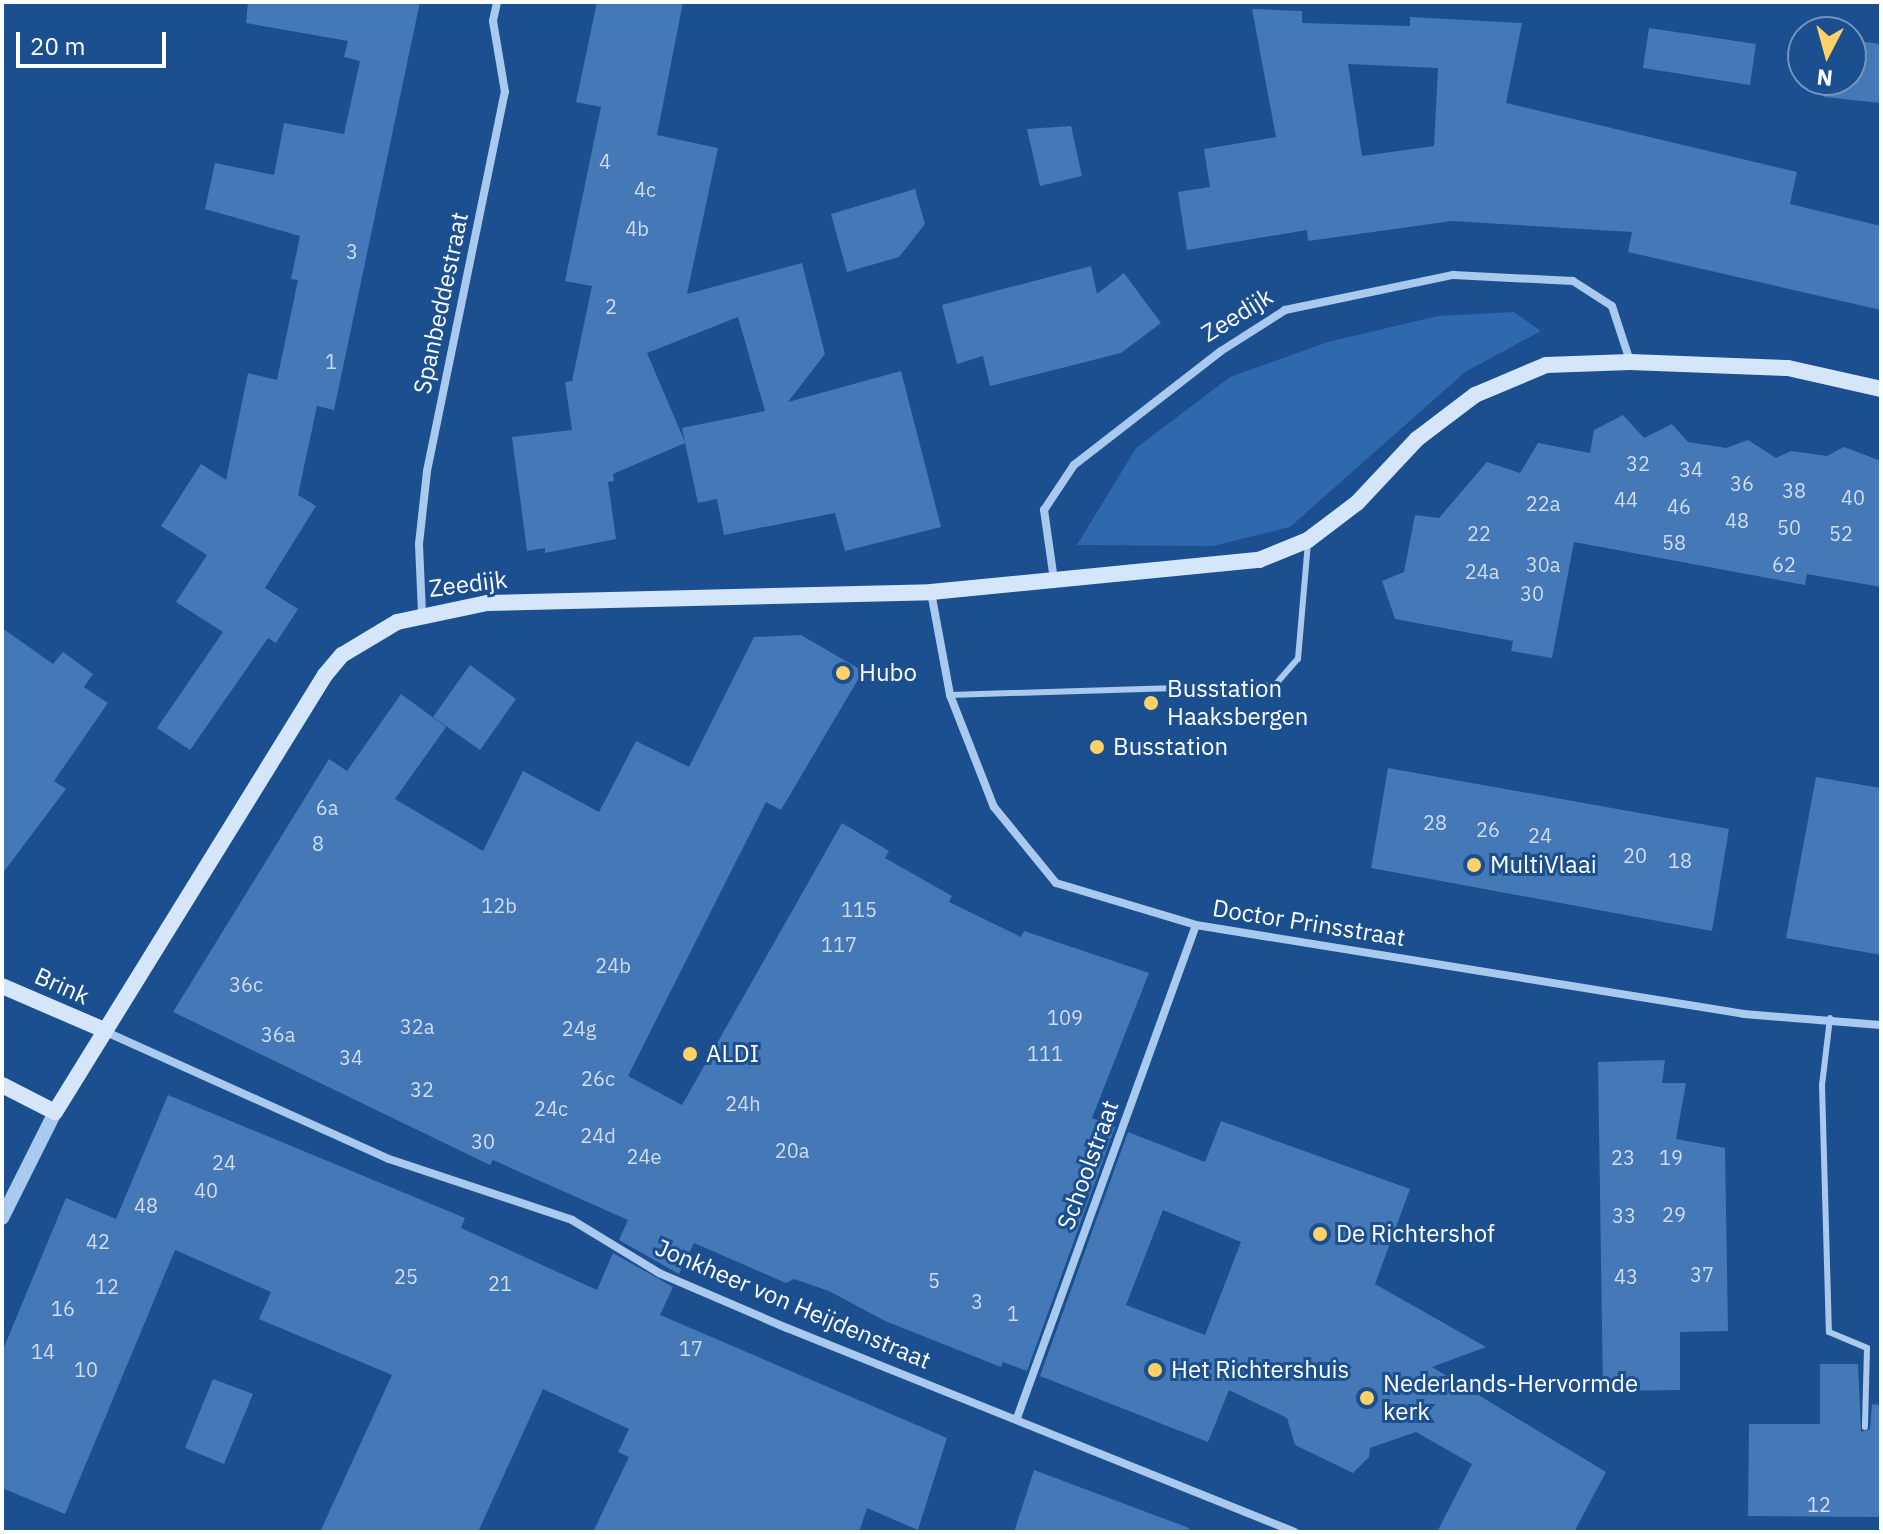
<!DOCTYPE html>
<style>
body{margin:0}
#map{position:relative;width:1883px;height:1534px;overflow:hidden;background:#1b4f8f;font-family:"IBM Plex Sans",sans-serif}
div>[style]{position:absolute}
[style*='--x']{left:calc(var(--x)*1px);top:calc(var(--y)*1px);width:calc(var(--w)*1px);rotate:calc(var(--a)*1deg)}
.green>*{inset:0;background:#2e69ad}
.building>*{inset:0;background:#4478b7}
.service>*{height:6px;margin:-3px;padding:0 3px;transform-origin:3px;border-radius:3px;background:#a9c9ee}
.minor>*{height:8px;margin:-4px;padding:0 4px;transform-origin:4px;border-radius:4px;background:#a9c9ee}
.tertiary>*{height:14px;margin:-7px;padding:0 7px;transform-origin:7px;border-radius:7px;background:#a9c9ee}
.secondary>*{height:16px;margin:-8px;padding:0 8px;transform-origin:8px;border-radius:8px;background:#d6e6fa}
.dots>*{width:22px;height:22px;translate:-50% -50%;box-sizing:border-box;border:4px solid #1b4f8f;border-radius:50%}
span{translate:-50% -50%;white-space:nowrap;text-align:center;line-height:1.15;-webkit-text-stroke:6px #1b4f8f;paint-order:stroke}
.number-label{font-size:20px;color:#d0dded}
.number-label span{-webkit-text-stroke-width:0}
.street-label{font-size:24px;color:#fff}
.poi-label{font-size:24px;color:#fff}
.left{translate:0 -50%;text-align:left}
.frame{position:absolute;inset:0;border:4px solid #fff;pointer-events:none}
.north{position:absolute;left:1787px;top:16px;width:80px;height:80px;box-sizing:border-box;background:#1b4f8f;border:2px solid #7695bc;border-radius:50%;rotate:186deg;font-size:22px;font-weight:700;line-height:32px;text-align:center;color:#fff}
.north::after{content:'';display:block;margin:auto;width:28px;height:36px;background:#ffd166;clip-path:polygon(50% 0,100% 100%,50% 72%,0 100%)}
.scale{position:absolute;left:16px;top:32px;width:150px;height:36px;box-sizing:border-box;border:4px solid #fff;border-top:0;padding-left:10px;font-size:24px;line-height:28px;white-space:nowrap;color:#fff;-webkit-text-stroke:6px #1b4f8f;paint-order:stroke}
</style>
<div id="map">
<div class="green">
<div style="clip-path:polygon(1514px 312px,1541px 331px,1465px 372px,1290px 527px,1213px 546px,1077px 545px,1136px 448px,1230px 377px,1328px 342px,1438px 316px)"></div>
</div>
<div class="building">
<div style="clip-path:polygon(248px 2px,420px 2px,334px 410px,317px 406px,298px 495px,316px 506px,265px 588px,298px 609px,276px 643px,268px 638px,190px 750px,157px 728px,223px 632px,176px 602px,207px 555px,161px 526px,201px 464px,226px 480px,248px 373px,277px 380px,298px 280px,291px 279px,300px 236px,205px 209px,215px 163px,274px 175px,284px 123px,344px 134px,360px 61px,344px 57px,348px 41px,246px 23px)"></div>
<div style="clip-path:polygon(evenodd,597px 2px,683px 2px,657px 135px,718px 148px,687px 294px,802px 263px,825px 354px,788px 402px,901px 371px,941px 527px,845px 551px,835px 513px,724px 535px,717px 499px,698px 503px,685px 443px,613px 474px,614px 481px,608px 482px,616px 539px,545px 553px,545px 548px,527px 551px,512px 437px,572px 430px,565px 382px,572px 381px,592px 286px,565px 281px,601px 107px,576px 102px,597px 2px,738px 317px,765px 411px,682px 428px,685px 442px,647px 353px,738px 317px)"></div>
<div style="clip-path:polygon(evenodd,1252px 9px,1302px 11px,1302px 23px,1410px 26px,1410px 17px,1522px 23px,1506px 103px,1797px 172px,1790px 204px,1881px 226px,1881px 310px,1628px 252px,1632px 232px,1452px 221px,1308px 241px,1307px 230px,1187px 250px,1178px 192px,1210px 187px,1204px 149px,1276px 137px,1252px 9px,1348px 64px,1438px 68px,1434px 146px,1362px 156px,1348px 64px)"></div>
<div style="clip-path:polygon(1649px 28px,1756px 44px,1750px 85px,1643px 68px)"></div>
<div style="clip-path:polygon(1851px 40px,1881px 44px,1881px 103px,1824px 97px,1826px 80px,1851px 80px)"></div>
<div style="clip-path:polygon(1071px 126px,1082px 176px,1040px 186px,1027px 129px)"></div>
<div style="clip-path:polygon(915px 189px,925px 224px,899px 257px,847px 272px,831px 214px)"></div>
<div style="clip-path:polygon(1091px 266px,1097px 294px,1124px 273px,1161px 323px,1121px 353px,990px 386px,983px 356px,957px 364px,942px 305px)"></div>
<div style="clip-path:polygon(1623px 415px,1644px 438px,1672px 424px,1688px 442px,1726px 448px,1748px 440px,1776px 458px,1791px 451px,1827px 456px,1844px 447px,1881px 461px,1881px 587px,1807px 574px,1805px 585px,1574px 542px,1552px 658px,1511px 651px,1513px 641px,1395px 619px,1382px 581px,1404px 572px,1415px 515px,1439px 518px,1487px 462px,1520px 473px,1538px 443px,1590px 453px,1594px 430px)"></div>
<div style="clip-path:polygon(2px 628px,53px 664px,63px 652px,93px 674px,84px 687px,108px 703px,54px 781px,66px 789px,2px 874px)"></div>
<div style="clip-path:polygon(801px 635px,863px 671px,781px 810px,766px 802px,628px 1076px,682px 1105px,842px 823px,889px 851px,885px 858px,952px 896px,949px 902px,1021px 937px,1024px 931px,1149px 973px,1092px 1118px,1115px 1127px,1027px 1371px,1003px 1362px,1001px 1367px,885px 1321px,829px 1291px,794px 1279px,786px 1283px,694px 1243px,679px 1274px,619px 1240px,628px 1220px,493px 1160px,490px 1165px,173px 1012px,329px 759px,347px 771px,401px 694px,446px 727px,395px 799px,483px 851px,523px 771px,599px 812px,636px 741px,689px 767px,754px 637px)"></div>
<div style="clip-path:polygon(470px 665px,516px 699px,480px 750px,433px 717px)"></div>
<div style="clip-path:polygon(1388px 768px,1729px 829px,1712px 931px,1371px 868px)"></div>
<div style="clip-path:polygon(1816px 777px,1881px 788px,1881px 955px,1786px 938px)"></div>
<div style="clip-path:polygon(1665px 1060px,1662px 1083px,1686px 1083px,1676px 1139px,1725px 1148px,1728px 1331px,1680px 1332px,1680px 1390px,1603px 1391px,1598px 1062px)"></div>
<div style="clip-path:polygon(168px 1095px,465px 1218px,461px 1228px,597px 1290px,613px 1253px,673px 1287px,660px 1315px,947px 1438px,918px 1530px,867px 1508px,859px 1532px,593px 1532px,629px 1457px,618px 1452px,629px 1429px,543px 1389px,478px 1532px,320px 1532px,392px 1375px,259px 1319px,271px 1292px,175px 1250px,65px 1514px,2px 1488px,2px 1352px,66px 1198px,116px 1219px)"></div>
<div style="clip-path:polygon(evenodd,1221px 1121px,1410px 1189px,1375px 1284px,1486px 1347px,1432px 1367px,1606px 1472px,1574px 1532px,1437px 1532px,1472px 1464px,1416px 1432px,1370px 1448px,1369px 1457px,1353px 1473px,1295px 1445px,1287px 1418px,1229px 1390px,1208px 1442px,1040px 1376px,1128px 1132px,1205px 1162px,1221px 1121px,1163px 1210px,1241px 1242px,1205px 1335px,1126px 1305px,1163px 1210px)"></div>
<div style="clip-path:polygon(1820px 1364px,1858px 1364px,1861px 1432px,1870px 1429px,1872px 1404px,1881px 1405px,1881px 1517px,1748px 1516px,1749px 1424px,1820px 1424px)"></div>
<div style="clip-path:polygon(213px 1379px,253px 1394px,224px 1464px,185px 1448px)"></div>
<div style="clip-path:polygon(1034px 1470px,1189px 1528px,1188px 1532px,1014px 1532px)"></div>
</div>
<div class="service">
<div style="--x:950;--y:695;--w:325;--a:-1.8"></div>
<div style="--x:1275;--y:685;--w:35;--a:-49"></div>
<div style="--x:1298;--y:659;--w:116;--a:-85.1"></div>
<div style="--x:1830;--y:1018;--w:67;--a:96.8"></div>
<div style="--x:1822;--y:1085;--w:247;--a:88.4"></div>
<div style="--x:1829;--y:1332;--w:41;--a:22.8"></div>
<div style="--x:1867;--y:1348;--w:79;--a:91.5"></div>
</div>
<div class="minor">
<div style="--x:1054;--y:580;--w:71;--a:-98.1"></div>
<div style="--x:1044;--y:510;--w:54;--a:-56.3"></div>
<div style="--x:1074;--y:465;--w:186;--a:-37.8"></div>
<div style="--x:1221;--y:351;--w:76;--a:-32.6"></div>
<div style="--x:1285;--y:310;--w:172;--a:-11.8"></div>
<div style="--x:1453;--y:275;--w:120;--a:2.9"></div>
<div style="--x:1573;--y:281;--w:46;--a:32.7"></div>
<div style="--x:1612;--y:306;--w:58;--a:71.9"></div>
<div style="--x:931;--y:592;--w:105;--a:79.5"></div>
<div style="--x:950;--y:695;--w:120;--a:68.6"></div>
<div style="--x:994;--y:807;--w:98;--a:50.8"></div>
<div style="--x:1056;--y:883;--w:146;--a:16.7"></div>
<div style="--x:1196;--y:925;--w:555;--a:9.22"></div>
<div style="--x:1744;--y:1014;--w:137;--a:4.6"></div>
<div style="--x:422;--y:613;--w:69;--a:-92.5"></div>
<div style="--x:419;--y:544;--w:73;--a:-83.7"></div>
<div style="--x:427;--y:471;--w:387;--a:-78.4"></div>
<div style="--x:505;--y:92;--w:72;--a:-99.6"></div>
<div style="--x:493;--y:21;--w:19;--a:-78"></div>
<div style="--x:104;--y:1031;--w:312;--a:24.2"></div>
<div style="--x:389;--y:1159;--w:193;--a:18.4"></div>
<div style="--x:572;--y:1220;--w:102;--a:31.3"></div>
<div style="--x:659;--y:1273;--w:139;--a:23.3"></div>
<div style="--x:787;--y:1328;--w:547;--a:21.88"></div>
<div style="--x:1017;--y:1418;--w:524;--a:-70.04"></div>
</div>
<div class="tertiary">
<div style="--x:2;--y:1218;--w:119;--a:-63.4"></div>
</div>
<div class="secondary">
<div style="--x:2;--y:986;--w:111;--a:23.3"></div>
<div style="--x:2;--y:1085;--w:59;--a:27"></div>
<div style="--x:55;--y:1112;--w:514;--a:-58.29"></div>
<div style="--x:325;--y:675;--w:26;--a:-50"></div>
<div style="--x:342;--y:655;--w:64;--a:-31"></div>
<div style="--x:397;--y:622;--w:92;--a:-11.9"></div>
<div style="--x:487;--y:603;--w:444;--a:-1.4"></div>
<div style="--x:931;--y:592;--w:330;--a:-5.6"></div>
<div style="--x:1259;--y:560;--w:53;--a:-22.2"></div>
<div style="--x:1308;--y:540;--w:61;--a:-37.1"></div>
<div style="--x:1357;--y:503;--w:88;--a:-46.8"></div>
<div style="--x:1417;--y:439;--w:73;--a:-37.2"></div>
<div style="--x:1475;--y:395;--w:77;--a:-22.9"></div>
<div style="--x:1546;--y:365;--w:84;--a:-2"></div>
<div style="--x:1630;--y:362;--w:158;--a:2.2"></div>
<div style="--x:1788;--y:368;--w:95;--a:12.7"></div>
</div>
<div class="dots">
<div style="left:843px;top:673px;background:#ffd166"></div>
<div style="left:1151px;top:703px;background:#ffd166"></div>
<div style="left:1097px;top:747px;background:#ffd166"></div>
<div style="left:1474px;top:865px;background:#ffd166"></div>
<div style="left:690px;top:1054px;background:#ffd166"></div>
<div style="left:1320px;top:1234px;background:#ffd166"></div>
<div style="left:1155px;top:1370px;background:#ffd166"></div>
<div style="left:1367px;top:1398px;background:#ffd166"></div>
</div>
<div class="number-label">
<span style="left:605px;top:161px">4</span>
<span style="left:645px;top:189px">4c</span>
<span style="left:637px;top:228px">4b</span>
<span style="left:352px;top:251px">3</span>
<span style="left:611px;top:306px">2</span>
<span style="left:331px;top:361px">1</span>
<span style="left:1638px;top:463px">32</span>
<span style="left:1691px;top:469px">34</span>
<span style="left:1742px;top:483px">36</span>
<span style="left:1794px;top:490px">38</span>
<span style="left:1853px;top:497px">40</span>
<span style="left:1626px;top:499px">44</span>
<span style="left:1543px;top:503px">22a</span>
<span style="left:1679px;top:506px">46</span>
<span style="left:1737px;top:520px">48</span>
<span style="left:1789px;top:527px">50</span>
<span style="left:1479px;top:533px">22</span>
<span style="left:1841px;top:533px">52</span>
<span style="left:1674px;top:542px">58</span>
<span style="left:1543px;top:564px">30a</span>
<span style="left:1784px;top:564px">62</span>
<span style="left:1482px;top:571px">24a</span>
<span style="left:1532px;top:593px">30</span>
<span style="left:327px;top:807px">6a</span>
<span style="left:1435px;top:822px">28</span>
<span style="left:1488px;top:829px">26</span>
<span style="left:1540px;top:835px">24</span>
<span style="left:318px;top:843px">8</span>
<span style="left:1635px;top:855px">20</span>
<span style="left:1680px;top:860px">18</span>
<span style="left:499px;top:905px">12b</span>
<span style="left:859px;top:909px">115</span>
<span style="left:839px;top:944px">117</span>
<span style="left:613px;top:965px">24b</span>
<span style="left:246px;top:984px">36c</span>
<span style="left:1065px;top:1017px">109</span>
<span style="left:417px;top:1026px">32a</span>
<span style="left:579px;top:1028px">24g</span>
<span style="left:278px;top:1034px">36a</span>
<span style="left:1045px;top:1053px">111</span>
<span style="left:351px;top:1057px">34</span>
<span style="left:598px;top:1078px">26c</span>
<span style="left:422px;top:1089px">32</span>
<span style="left:743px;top:1103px">24h</span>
<span style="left:551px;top:1108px">24c</span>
<span style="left:598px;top:1135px">24d</span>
<span style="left:483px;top:1141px">30</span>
<span style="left:792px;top:1150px">20a</span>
<span style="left:644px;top:1156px">24e</span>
<span style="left:1623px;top:1157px">23</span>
<span style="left:1671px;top:1157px">19</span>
<span style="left:224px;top:1162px">24</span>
<span style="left:206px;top:1190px">40</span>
<span style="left:146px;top:1205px">48</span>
<span style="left:1674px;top:1214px">29</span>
<span style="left:1624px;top:1215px">33</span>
<span style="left:98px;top:1241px">42</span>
<span style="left:1702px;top:1274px">37</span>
<span style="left:406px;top:1276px">25</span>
<span style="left:1626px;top:1276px">43</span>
<span style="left:934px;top:1280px">5</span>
<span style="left:500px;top:1283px">21</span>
<span style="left:107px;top:1286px">12</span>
<span style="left:977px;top:1301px">3</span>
<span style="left:63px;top:1308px">16</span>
<span style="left:1013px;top:1313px">1</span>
<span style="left:691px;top:1348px">17</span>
<span style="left:43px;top:1351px">14</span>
<span style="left:86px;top:1369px">10</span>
<span style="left:1819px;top:1504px">12</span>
</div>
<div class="street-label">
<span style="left:441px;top:303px;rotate:-78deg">Spanbeddestraat</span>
<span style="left:1237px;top:315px;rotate:-32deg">Zeedijk</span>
<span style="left:468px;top:584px;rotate:-7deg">Zeedijk</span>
<span style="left:1309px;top:923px;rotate:9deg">Doctor Prinsstraat</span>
<span style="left:62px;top:986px;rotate:24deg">Brink</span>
<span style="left:1088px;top:1165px;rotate:-70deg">Schoolstraat</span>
<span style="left:793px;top:1304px;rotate:23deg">Jonkheer von Heijdenstraat</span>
</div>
<div class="poi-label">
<span class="left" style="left:859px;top:673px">Hubo</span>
<span class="left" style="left:1167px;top:703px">Busstation<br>Haaksbergen</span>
<span class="left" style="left:1113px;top:747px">Busstation</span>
<span class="left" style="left:1490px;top:865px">MultiVlaai</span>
<span class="left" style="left:706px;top:1054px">ALDI</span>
<span class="left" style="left:1336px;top:1234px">De Richtershof</span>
<span class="left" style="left:1171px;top:1370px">Het Richtershuis</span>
<span class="left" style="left:1383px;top:1398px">Nederlands-Hervormde<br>kerk</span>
</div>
<div class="frame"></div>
<div class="north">N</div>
<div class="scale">20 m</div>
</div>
